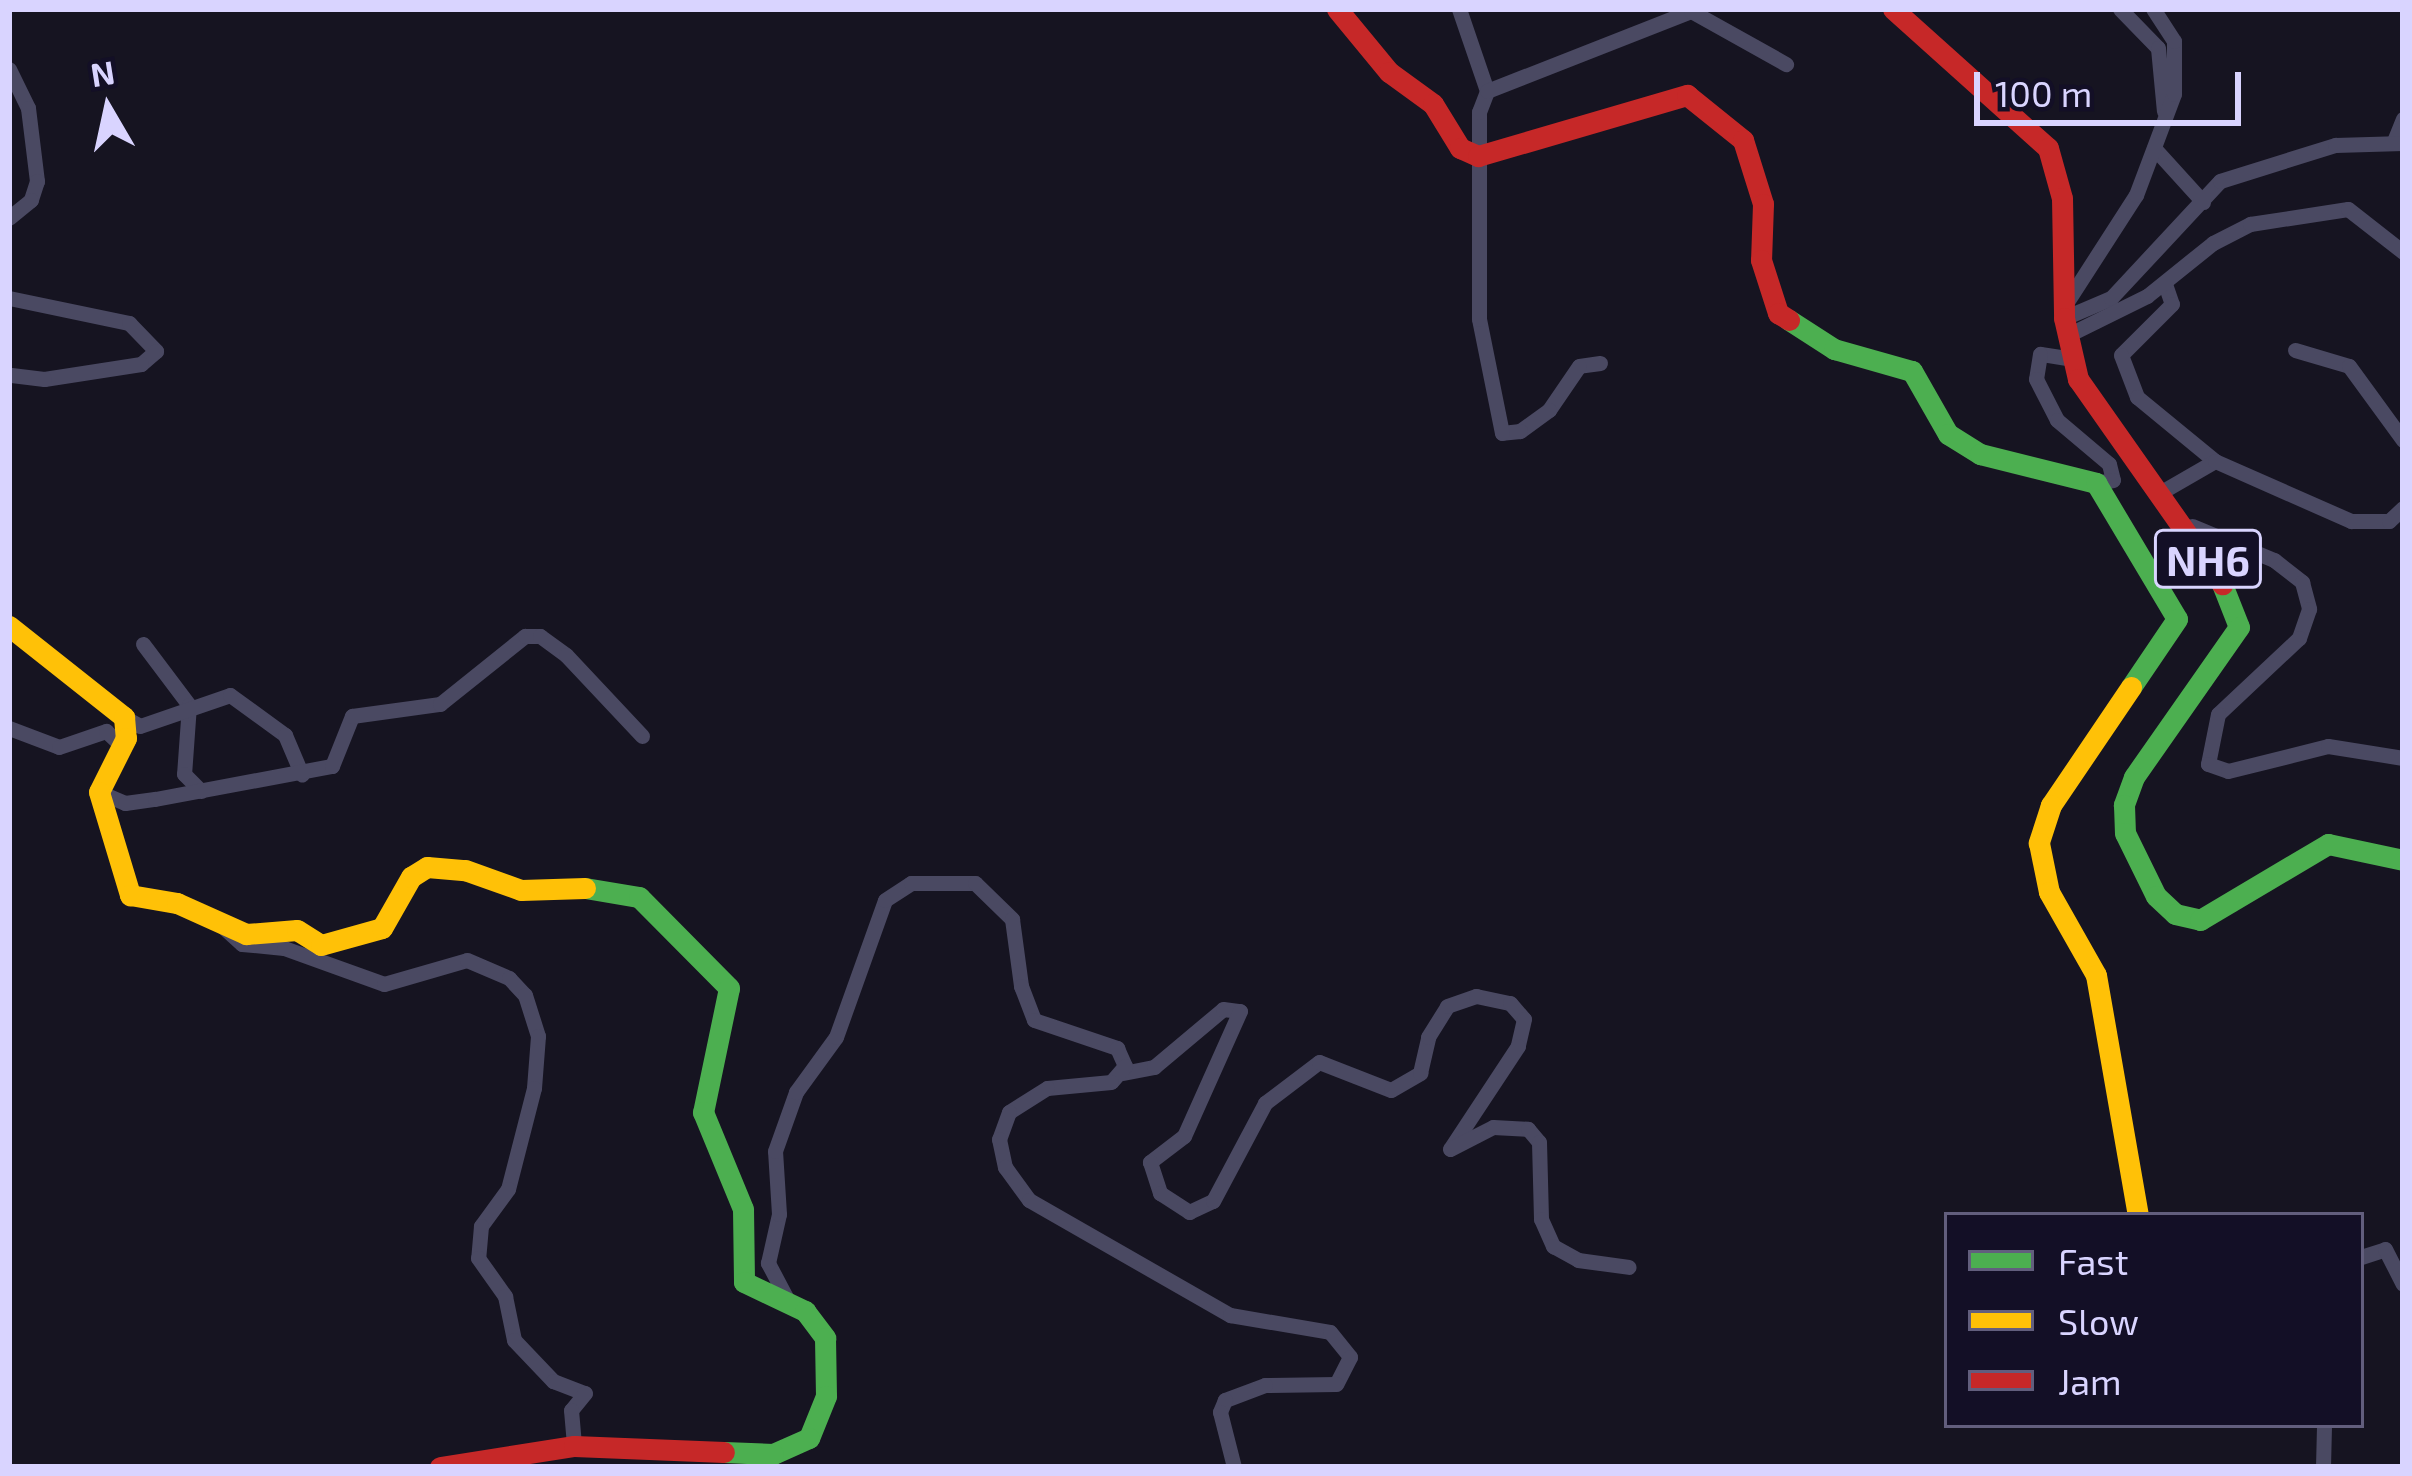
<!DOCTYPE html>
<style>
body{margin:0}
#map{position:relative;width:2412px;height:1476px;overflow:hidden;background:#161421;font-family:"Exo 2",sans-serif}
div>[style]{position:absolute}
[style*='--x']{left:calc(var(--x)*1px);top:calc(var(--y)*1px);width:calc(var(--w)*1px);rotate:calc(var(--a)*1deg)}
.street>*{height:15px;margin:-7.5px;padding:0 7.5px;transform-origin:7.5px;border-radius:7.5px;background:#4a4962}
.fast>*{height:21px;margin:-10.5px;padding:0 10.5px;transform-origin:10.5px;border-radius:10.5px;background:#4caf50}
.slow>*{height:21px;margin:-10.5px;padding:0 10.5px;transform-origin:10.5px;border-radius:10.5px;background:#ffc107}
.jam>*{height:21px;margin:-10.5px;padding:0 10.5px;transform-origin:10.5px;border-radius:10.5px;background:#c62828}
span{translate:-50% -50%;white-space:nowrap;text-align:center;line-height:1.15;-webkit-text-stroke:9px #130f26;paint-order:stroke}
.shield-label span{padding:3px 9px;background:#130f26;border:3px solid;border-radius:9px;-webkit-text-stroke-width:0}
.shield-label{font-size:42px;color:#d9d4ff;font-weight:700}
.frame{position:absolute;inset:0;border:12px solid #d9d4ff;pointer-events:none}
.legend{position:absolute;left:1944px;top:1212px;width:420px;height:216px;box-sizing:border-box;background:#130f26;border:3px solid #625e7d;margin:0;padding:15px 21px;list-style:none;font-size:36px;color:#d9d4ff}
.legend li{display:flex;align-items:center;gap:24px;height:60px}
.legend b{width:60px;border:3px solid #625e7d}
.north{position:absolute;left:48px;top:48px;width:120px;height:120px;-webkit-text-stroke:9px #130f26;paint-order:stroke;rotate:351deg;font-size:33px;font-weight:700;line-height:48px;text-align:center;color:#d9d4ff}
.north::after{content:'';display:block;margin:auto;width:42px;height:54px;background:#d9d4ff;clip-path:polygon(50% 0,100% 100%,50% 72%,0 100%)}
.scale{position:absolute;left:1974px;top:72px;width:267px;height:54px;box-sizing:border-box;border:6px solid #d9d4ff;border-top:0;padding-left:15px;font-size:36px;line-height:42px;white-space:nowrap;color:#d9d4ff;-webkit-text-stroke:9px #130f26;paint-order:stroke}
</style>
<div id="map">
<div class="street">
<div style="--x:1459;--y:9;--w:87;--a:71.1"></div>
<div style="--x:2120;--y:9;--w:54;--a:45.7"></div>
<div style="--x:2158;--y:48;--w:63;--a:84.6"></div>
<div style="--x:9;--y:69;--w:43;--a:64"></div>
<div style="--x:28;--y:108;--w:74;--a:83"></div>
<div style="--x:37;--y:181;--w:20;--a:108"></div>
<div style="--x:31;--y:200;--w:28;--a:141"></div>
<div style="--x:2394;--y:141;--w:24;--a:-68"></div>
<div style="--x:2154;--y:148;--w:73;--a:47.8"></div>
<div style="--x:2165;--y:284;--w:21;--a:71"></div>
<div style="--x:2172;--y:304;--w:72;--a:135"></div>
<div style="--x:2121;--y:355;--w:45;--a:69.1"></div>
<div style="--x:2137;--y:397;--w:101;--a:39.4"></div>
<div style="--x:9;--y:298;--w:123;--a:11.8"></div>
<div style="--x:129;--y:323;--w:39;--a:46"></div>
<div style="--x:156;--y:351;--w:20;--a:139"></div>
<div style="--x:141;--y:364;--w:98;--a:171.2"></div>
<div style="--x:44;--y:379;--w:35;--a:-173"></div>
<div style="--x:2065;--y:305;--w:131;--a:-57.2"></div>
<div style="--x:2136;--y:195;--w:108;--a:-69.4"></div>
<div style="--x:2174;--y:94;--w:53;--a:-90"></div>
<div style="--x:2174;--y:41;--w:38;--a:-123"></div>
<div style="--x:2064;--y:318;--w:51;--a:-23.1"></div>
<div style="--x:2111;--y:298;--w:160;--a:-47"></div>
<div style="--x:2220;--y:181;--w:121;--a:-17.4"></div>
<div style="--x:2335;--y:145;--w:68;--a:-1.7"></div>
<div style="--x:2068;--y:335;--w:88;--a:-26.3"></div>
<div style="--x:2147;--y:296;--w:85;--a:-38.8"></div>
<div style="--x:2213;--y:243;--w:42;--a:-27.2"></div>
<div style="--x:2250;--y:224;--w:99;--a:-8.7"></div>
<div style="--x:2348;--y:209;--w:70;--a:38"></div>
<div style="--x:2295;--y:350;--w:56;--a:16.5"></div>
<div style="--x:2349;--y:366;--w:92;--a:53.9"></div>
<div style="--x:2073;--y:359;--w:33;--a:-171"></div>
<div style="--x:2040;--y:354;--w:25;--a:99"></div>
<div style="--x:2036;--y:379;--w:46;--a:62.9"></div>
<div style="--x:2057;--y:420;--w:68;--a:40.2"></div>
<div style="--x:2109;--y:464;--w:16;--a:76"></div>
<div style="--x:2113;--y:480;--w:17;--a:170"></div>
<div style="--x:1600;--y:363;--w:21;--a:172"></div>
<div style="--x:1579;--y:366;--w:53;--a:124.3"></div>
<div style="--x:1549;--y:410;--w:36;--a:144"></div>
<div style="--x:1520;--y:431;--w:18;--a:174"></div>
<div style="--x:1502;--y:433;--w:116;--a:-101.4"></div>
<div style="--x:1479;--y:319;--w:207;--a:-90"></div>
<div style="--x:1479;--y:112;--w:22;--a:-69"></div>
<div style="--x:1487;--y:91;--w:219;--a:-21.4"></div>
<div style="--x:1691;--y:11;--w:109;--a:29.2"></div>
<div style="--x:2163;--y:491;--w:60;--a:-30"></div>
<div style="--x:2215;--y:461;--w:149;--a:23.8"></div>
<div style="--x:2351;--y:521;--w:38;--a:0"></div>
<div style="--x:2389;--y:521;--w:19;--a:-43"></div>
<div style="--x:2192;--y:526;--w:89;--a:22.5"></div>
<div style="--x:2274;--y:560;--w:36;--a:38"></div>
<div style="--x:2302;--y:582;--w:28;--a:75"></div>
<div style="--x:2309;--y:609;--w:31;--a:109"></div>
<div style="--x:2299;--y:638;--w:111;--a:136.8"></div>
<div style="--x:2218;--y:714;--w:51;--a:101.3"></div>
<div style="--x:2208;--y:764;--w:21;--a:19"></div>
<div style="--x:2228;--y:771;--w:103;--a:-14"></div>
<div style="--x:2328;--y:746;--w:76;--a:9.1"></div>
<div style="--x:143;--y:644;--w:76;--a:53"></div>
<div style="--x:189;--y:705;--w:69;--a:94.1"></div>
<div style="--x:184;--y:774;--w:24;--a:45"></div>
<div style="--x:124;--y:717;--w:18;--a:29"></div>
<div style="--x:140;--y:726;--w:95;--a:-19"></div>
<div style="--x:230;--y:695;--w:68;--a:36"></div>
<div style="--x:285;--y:735;--w:43;--a:67"></div>
<div style="--x:9;--y:728;--w:53;--a:20.8"></div>
<div style="--x:59;--y:747;--w:50;--a:-18.8"></div>
<div style="--x:106;--y:731;--w:23;--a:43"></div>
<div style="--x:99;--y:792;--w:28;--a:23"></div>
<div style="--x:125;--y:803;--w:30;--a:-8"></div>
<div style="--x:155;--y:799;--w:180;--a:-10.6"></div>
<div style="--x:332;--y:766;--w:54;--a:-68.2"></div>
<div style="--x:352;--y:716;--w:89;--a:-7.8"></div>
<div style="--x:440;--y:704;--w:109;--a:-38.7"></div>
<div style="--x:525;--y:636;--w:15;--a:0"></div>
<div style="--x:540;--y:636;--w:32;--a:36"></div>
<div style="--x:566;--y:655;--w:111;--a:46.8"></div>
<div style="--x:222;--y:926;--w:27;--a:42"></div>
<div style="--x:242;--y:944;--w:42;--a:5.4"></div>
<div style="--x:284;--y:948;--w:106;--a:19.8"></div>
<div style="--x:384;--y:984;--w:86;--a:-16.1"></div>
<div style="--x:467;--y:960;--w:46;--a:23.2"></div>
<div style="--x:509;--y:978;--w:23;--a:47"></div>
<div style="--x:525;--y:995;--w:43;--a:72.4"></div>
<div style="--x:538;--y:1036;--w:52;--a:94.4"></div>
<div style="--x:534;--y:1088;--w:104;--a:104.4"></div>
<div style="--x:508;--y:1189;--w:46;--a:126.1"></div>
<div style="--x:481;--y:1226;--w:32;--a:95"></div>
<div style="--x:478;--y:1258;--w:47;--a:54.6"></div>
<div style="--x:505;--y:1296;--w:45;--a:78.4"></div>
<div style="--x:514;--y:1340;--w:57;--a:46.4"></div>
<div style="--x:553;--y:1381;--w:34;--a:21"></div>
<div style="--x:585;--y:1393;--w:22;--a:129"></div>
<div style="--x:571;--y:1410;--w:36;--a:85"></div>
<div style="--x:1123;--y:1073;--w:32;--a:-11"></div>
<div style="--x:1154;--y:1067;--w:90;--a:-40"></div>
<div style="--x:1223;--y:1009;--w:17;--a:7"></div>
<div style="--x:1240;--y:1011;--w:137;--a:114.1"></div>
<div style="--x:1184;--y:1136;--w:43;--a:142.6"></div>
<div style="--x:1150;--y:1162;--w:33;--a:72"></div>
<div style="--x:1160;--y:1193;--w:35;--a:33"></div>
<div style="--x:1189;--y:1212;--w:26;--a:-25"></div>
<div style="--x:1213;--y:1201;--w:111;--a:-62"></div>
<div style="--x:1265;--y:1103;--w:68;--a:-37.2"></div>
<div style="--x:1319;--y:1062;--w:77;--a:21.3"></div>
<div style="--x:1391;--y:1090;--w:34;--a:-30"></div>
<div style="--x:1420;--y:1073;--w:37;--a:-77"></div>
<div style="--x:1428;--y:1037;--w:36;--a:-58"></div>
<div style="--x:1447;--y:1006;--w:31;--a:-19"></div>
<div style="--x:1476;--y:996;--w:35;--a:12"></div>
<div style="--x:1510;--y:1003;--w:21;--a:49"></div>
<div style="--x:1524;--y:1019;--w:28;--a:103"></div>
<div style="--x:1518;--y:1046;--w:123;--a:123.4"></div>
<div style="--x:1450;--y:1149;--w:48;--a:-27.1"></div>
<div style="--x:1493;--y:1127;--w:35;--a:3"></div>
<div style="--x:1528;--y:1129;--w:17;--a:50"></div>
<div style="--x:1539;--y:1142;--w:77;--a:88.5"></div>
<div style="--x:1541;--y:1219;--w:30;--a:66"></div>
<div style="--x:1553;--y:1246;--w:29;--a:29"></div>
<div style="--x:1578;--y:1260;--w:51;--a:7.8"></div>
<div style="--x:2361;--y:1257;--w:25;--a:-18"></div>
<div style="--x:2385;--y:1249;--w:39;--a:63"></div>
<div style="--x:787;--y:1299;--w:41;--a:-117.8"></div>
<div style="--x:768;--y:1263;--w:50;--a:-77.3"></div>
<div style="--x:779;--y:1214;--w:63;--a:-93.6"></div>
<div style="--x:775;--y:1151;--w:63;--a:-70.4"></div>
<div style="--x:796;--y:1092;--w:68;--a:-54"></div>
<div style="--x:836;--y:1037;--w:145;--a:-70.3"></div>
<div style="--x:885;--y:900;--w:31;--a:-33"></div>
<div style="--x:911;--y:883;--w:64;--a:0"></div>
<div style="--x:975;--y:883;--w:52;--a:44.2"></div>
<div style="--x:1012;--y:919;--w:68;--a:82.3"></div>
<div style="--x:1021;--y:986;--w:36;--a:69"></div>
<div style="--x:1034;--y:1020;--w:88;--a:18.6"></div>
<div style="--x:1117;--y:1048;--w:20;--a:66"></div>
<div style="--x:1125;--y:1066;--w:21;--a:131"></div>
<div style="--x:1111;--y:1082;--w:64;--a:174.6"></div>
<div style="--x:1047;--y:1088;--w:45;--a:147.7"></div>
<div style="--x:1009;--y:1112;--w:29;--a:110"></div>
<div style="--x:999;--y:1139;--w:29;--a:78"></div>
<div style="--x:1005;--y:1167;--w:41;--a:54"></div>
<div style="--x:1029;--y:1200;--w:232;--a:29.8"></div>
<div style="--x:1230;--y:1315;--w:101;--a:9.6"></div>
<div style="--x:1330;--y:1332;--w:32;--a:51"></div>
<div style="--x:1350;--y:1357;--w:30;--a:117"></div>
<div style="--x:1336;--y:1384;--w:71;--a:179.2"></div>
<div style="--x:1265;--y:1385;--w:43;--a:159.4"></div>
<div style="--x:1225;--y:1400;--w:13;--a:113"></div>
<div style="--x:1220;--y:1412;--w:57;--a:75.7"></div>
<div style="--x:2323;--y:1467;--w:42;--a:-88.6"></div>
</div>
<div class="fast">
<div style="--x:1789;--y:320;--w:54;--a:32.8"></div>
<div style="--x:1834;--y:349;--w:81;--a:15.8"></div>
<div style="--x:1912;--y:371;--w:73;--a:60.3"></div>
<div style="--x:1948;--y:434;--w:38;--a:32"></div>
<div style="--x:1980;--y:454;--w:120;--a:14"></div>
<div style="--x:2096;--y:483;--w:158;--a:59.2"></div>
<div style="--x:2177;--y:619;--w:82;--a:124.1"></div>
<div style="--x:2222;--y:584;--w:46;--a:68.4"></div>
<div style="--x:2239;--y:627;--w:183;--a:125"></div>
<div style="--x:2134;--y:777;--w:30;--a:110"></div>
<div style="--x:2124;--y:805;--w:28;--a:88"></div>
<div style="--x:2125;--y:833;--w:70;--a:63.8"></div>
<div style="--x:2156;--y:896;--w:26;--a:43"></div>
<div style="--x:2175;--y:914;--w:26;--a:13"></div>
<div style="--x:2200;--y:920;--w:149;--a:-30.7"></div>
<div style="--x:2328;--y:844;--w:77;--a:12"></div>
<div style="--x:585;--y:888;--w:55;--a:9.5"></div>
<div style="--x:639;--y:897;--w:128;--a:45.3"></div>
<div style="--x:729;--y:988;--w:127;--a:101.8"></div>
<div style="--x:703;--y:1112;--w:105;--a:67.6"></div>
<div style="--x:743;--y:1209;--w:73;--a:89.2"></div>
<div style="--x:744;--y:1282;--w:68;--a:25.4"></div>
<div style="--x:805;--y:1311;--w:34;--a:53"></div>
<div style="--x:825;--y:1338;--w:58;--a:89"></div>
<div style="--x:826;--y:1396;--w:45;--a:112"></div>
<div style="--x:809;--y:1438;--w:39;--a:156"></div>
<div style="--x:773;--y:1454;--w:49;--a:-177.7"></div>
</div>
<div class="slow">
<div style="--x:9;--y:626;--w:147;--a:38.4"></div>
<div style="--x:124;--y:717;--w:21;--a:85"></div>
<div style="--x:126;--y:738;--w:60;--a:116.6"></div>
<div style="--x:99;--y:792;--w:108;--a:73.2"></div>
<div style="--x:130;--y:895;--w:48;--a:9.7"></div>
<div style="--x:177;--y:903;--w:76;--a:24.2"></div>
<div style="--x:246;--y:934;--w:51;--a:-4.5"></div>
<div style="--x:297;--y:930;--w:28;--a:32"></div>
<div style="--x:321;--y:945;--w:63;--a:-15.6"></div>
<div style="--x:382;--y:928;--w:59;--a:-60.4"></div>
<div style="--x:411;--y:877;--w:19;--a:-32"></div>
<div style="--x:427;--y:867;--w:38;--a:5"></div>
<div style="--x:465;--y:870;--w:59;--a:19.7"></div>
<div style="--x:521;--y:890;--w:64;--a:-1.8"></div>
<div style="--x:2131;--y:687;--w:143;--a:124.1"></div>
<div style="--x:2051;--y:805;--w:40;--a:108"></div>
<div style="--x:2039;--y:843;--w:50;--a:78.5"></div>
<div style="--x:2049;--y:892;--w:95;--a:60.5"></div>
<div style="--x:2096;--y:975;--w:244;--a:80.1"></div>
</div>
<div class="jam">
<div style="--x:1337;--y:9;--w:82;--a:50.5"></div>
<div style="--x:1389;--y:72;--w:54;--a:36"></div>
<div style="--x:1433;--y:104;--w:52;--a:58.5"></div>
<div style="--x:1460;--y:148;--w:20;--a:24"></div>
<div style="--x:1478;--y:156;--w:218;--a:-16.3"></div>
<div style="--x:1687;--y:95;--w:72;--a:38.8"></div>
<div style="--x:1743;--y:140;--w:67;--a:72.6"></div>
<div style="--x:1763;--y:204;--w:56;--a:92"></div>
<div style="--x:1761;--y:260;--w:56;--a:72.2"></div>
<div style="--x:1778;--y:313;--w:13;--a:32"></div>
<div style="--x:1893;--y:9;--w:208;--a:41.9"></div>
<div style="--x:2048;--y:148;--w:52;--a:74.4"></div>
<div style="--x:2062;--y:198;--w:120;--a:89"></div>
<div style="--x:2064;--y:318;--w:63;--a:77.1"></div>
<div style="--x:2078;--y:379;--w:251;--a:54.9"></div>
<div style="--x:440;--y:1467;--w:136;--a:-8.9"></div>
<div style="--x:574;--y:1446;--w:150;--a:2.3"></div>
</div>
<div class="shield-label">
<span style="left:2208px;top:559px">NH6</span>
</div>
<div class="frame"></div>
<ul class="legend">
<li><b style="height:15px;background:#4caf50"></b>Fast</li>
<li><b style="height:15px;background:#ffc107"></b>Slow</li>
<li><b style="height:15px;background:#c62828"></b>Jam</li>
</ul>
<div class="north">N</div>
<div class="scale">100 m</div>
</div>
